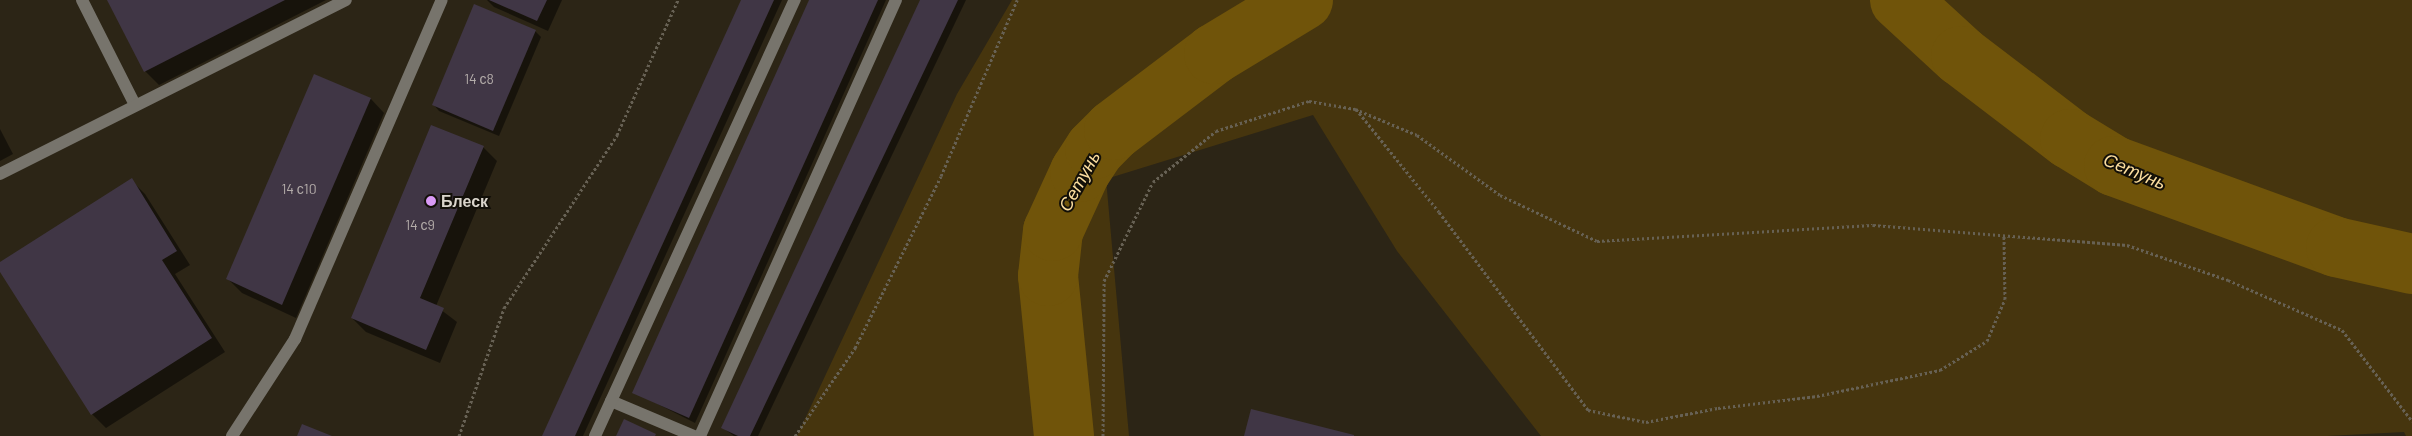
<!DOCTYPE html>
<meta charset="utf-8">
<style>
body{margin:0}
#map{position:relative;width:2412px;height:436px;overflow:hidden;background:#2c2516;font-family:Barlow,sans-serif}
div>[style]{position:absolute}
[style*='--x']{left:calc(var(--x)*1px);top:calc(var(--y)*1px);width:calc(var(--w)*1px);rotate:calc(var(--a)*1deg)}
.green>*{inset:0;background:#46350e}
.shadow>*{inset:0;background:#0007}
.river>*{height:60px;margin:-30px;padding:0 30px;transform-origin:30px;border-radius:30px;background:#70540a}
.building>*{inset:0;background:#403645}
.path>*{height:3px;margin-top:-1.5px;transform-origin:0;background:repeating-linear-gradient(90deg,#676154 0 2.5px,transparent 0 5px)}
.minor>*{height:12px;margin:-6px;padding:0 6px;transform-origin:6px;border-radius:6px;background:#77746c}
.dots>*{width:14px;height:14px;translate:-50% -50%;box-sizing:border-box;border:2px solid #120f08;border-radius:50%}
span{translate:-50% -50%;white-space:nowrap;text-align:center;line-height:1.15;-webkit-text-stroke:4px #120f08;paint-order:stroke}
.number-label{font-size:14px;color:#b4adaa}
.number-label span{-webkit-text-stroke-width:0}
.poi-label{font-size:16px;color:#dad5cc;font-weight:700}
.left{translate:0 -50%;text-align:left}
.water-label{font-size:18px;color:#fbdd9e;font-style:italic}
</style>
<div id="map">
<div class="green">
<div style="clip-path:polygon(1012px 0,2412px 0,2412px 436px,2406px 436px,2404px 432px,2327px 436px,1541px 436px,1397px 251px,1313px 115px,1106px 179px,1129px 436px,797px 436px,957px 94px)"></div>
</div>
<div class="shadow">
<div style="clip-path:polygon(108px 0,326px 0,159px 85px,145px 71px)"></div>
<div style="clip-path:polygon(487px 0,562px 0,548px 31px,494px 7px)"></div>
<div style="clip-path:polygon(742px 0,782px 0,583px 436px,543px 436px)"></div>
<div style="clip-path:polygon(811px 0,886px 0,695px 423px,634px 392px)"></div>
<div style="clip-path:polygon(922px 0,966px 0,758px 436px,734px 436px,723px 428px)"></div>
<div style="clip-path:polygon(535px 31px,541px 37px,499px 136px,439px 111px,434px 105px)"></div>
<div style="clip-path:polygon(315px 76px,371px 99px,384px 113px,296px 318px,242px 293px,228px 279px)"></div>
<div style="clip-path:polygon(0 129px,13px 154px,0 161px)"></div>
<div style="clip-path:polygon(483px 147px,497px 161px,436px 306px,457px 322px,440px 363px,366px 332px,352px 318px)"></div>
<div style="clip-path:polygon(131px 180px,145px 194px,190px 265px,175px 274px,225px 352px,106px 428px,92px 414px,0 270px,0 264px)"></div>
</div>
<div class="river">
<div style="--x:1900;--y:0;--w:83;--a:42.6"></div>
<div style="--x:1961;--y:56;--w:137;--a:37.3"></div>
<div style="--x:2070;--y:139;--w:52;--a:31.5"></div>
<div style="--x:2114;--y:166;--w:236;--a:20"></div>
<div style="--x:2336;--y:247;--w:78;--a:12.6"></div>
<div style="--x:1064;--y:436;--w:161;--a:-95.7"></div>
<div style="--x:1048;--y:276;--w:45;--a:-83.7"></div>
<div style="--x:1053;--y:231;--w:65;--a:-65.4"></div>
<div style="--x:1080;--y:172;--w:27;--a:-57"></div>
<div style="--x:1095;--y:149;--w:27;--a:-45"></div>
<div style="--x:1114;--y:130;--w:126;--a:-37.2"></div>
<div style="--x:1214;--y:54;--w:104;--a:-31.2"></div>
</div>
<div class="building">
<div style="clip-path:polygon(107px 0,285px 0,144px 72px)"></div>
<div style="clip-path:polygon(489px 0,547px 0,537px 21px)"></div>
<div style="clip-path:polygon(741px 0,774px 0,575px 436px,542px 436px)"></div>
<div style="clip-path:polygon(809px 0,878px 0,689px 418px,632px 393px)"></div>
<div style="clip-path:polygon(920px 0,958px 0,750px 436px,738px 436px,721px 428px)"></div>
<div style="clip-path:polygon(474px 4px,536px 30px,493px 131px,432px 105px)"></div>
<div style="clip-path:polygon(314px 74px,371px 98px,282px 305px,226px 279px)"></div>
<div style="clip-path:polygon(431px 125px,484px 146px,420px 298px,444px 308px,426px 350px,351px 318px)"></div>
<div style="clip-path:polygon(132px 178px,177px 251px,162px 260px,212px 338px,91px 415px,0 272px,0 262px)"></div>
<div style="clip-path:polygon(1251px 409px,1354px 435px,1354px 436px,1244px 436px)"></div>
<div style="clip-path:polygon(624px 419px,656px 434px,655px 436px,616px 436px)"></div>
<div style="clip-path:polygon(302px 424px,332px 436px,297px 436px)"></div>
</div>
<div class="path">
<div style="--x:1356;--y:109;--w:132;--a:51.1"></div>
<div style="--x:1439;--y:212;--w:248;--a:53"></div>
<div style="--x:1588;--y:410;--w:59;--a:11.7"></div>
<div style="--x:1646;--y:422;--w:73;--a:-11"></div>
<div style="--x:1718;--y:408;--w:100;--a:-6.9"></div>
<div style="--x:1817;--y:396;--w:126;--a:-11.9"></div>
<div style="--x:1940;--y:370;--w:55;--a:-31.7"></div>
<div style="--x:1987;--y:341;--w:46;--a:-66.8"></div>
<div style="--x:2005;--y:299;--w:64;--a:-90.9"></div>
<div style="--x:459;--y:436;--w:136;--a:-70.6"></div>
<div style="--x:504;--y:308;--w:207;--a:-56.8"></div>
<div style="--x:617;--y:135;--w:148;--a:-65.7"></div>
<div style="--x:795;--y:436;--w:107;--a:-55.7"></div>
<div style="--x:855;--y:348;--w:192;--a:-63.4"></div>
<div style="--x:941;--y:176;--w:192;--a:-66.6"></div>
<div style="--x:1103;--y:436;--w:155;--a:-89.6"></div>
<div style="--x:1104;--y:281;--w:110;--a:-63.7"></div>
<div style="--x:1153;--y:182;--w:81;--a:-39"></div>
<div style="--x:1216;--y:131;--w:98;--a:-17.9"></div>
<div style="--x:1309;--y:101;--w:47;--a:9.9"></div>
<div style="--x:1355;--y:109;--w:67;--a:22.8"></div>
<div style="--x:1417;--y:135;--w:102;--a:35.9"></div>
<div style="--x:1500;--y:195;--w:107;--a:25.4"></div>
<div style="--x:1597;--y:241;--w:276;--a:-3.3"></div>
<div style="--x:1873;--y:225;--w:255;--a:4.5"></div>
<div style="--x:2127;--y:245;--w:107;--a:19.1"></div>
<div style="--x:2228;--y:280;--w:124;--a:23.7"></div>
<div style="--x:2342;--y:330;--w:115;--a:52.4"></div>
</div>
<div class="minor">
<div style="--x:82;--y:0;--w:118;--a:63.2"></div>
<div style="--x:0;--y:174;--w:387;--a:-26.7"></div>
<div style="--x:611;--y:401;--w:90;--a:22.9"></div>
<div style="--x:232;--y:436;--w:116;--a:-57"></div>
<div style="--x:295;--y:339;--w:369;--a:-66.6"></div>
<div style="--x:595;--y:436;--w:480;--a:-65.4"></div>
<div style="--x:700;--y:436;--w:478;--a:-65.8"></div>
</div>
<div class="dots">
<div style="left:431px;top:201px;background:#d99af7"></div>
</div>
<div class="number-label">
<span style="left:479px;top:79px">14 с8</span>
<span style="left:299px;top:189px">14 с10</span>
<span style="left:420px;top:225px">14 с9</span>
</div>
<div class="poi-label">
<span class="left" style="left:441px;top:201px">Блеск</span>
</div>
<div class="water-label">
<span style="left:2135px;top:171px;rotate:23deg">Сетунь</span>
<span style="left:1079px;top:181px;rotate:-61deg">Сетунь</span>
</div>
</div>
